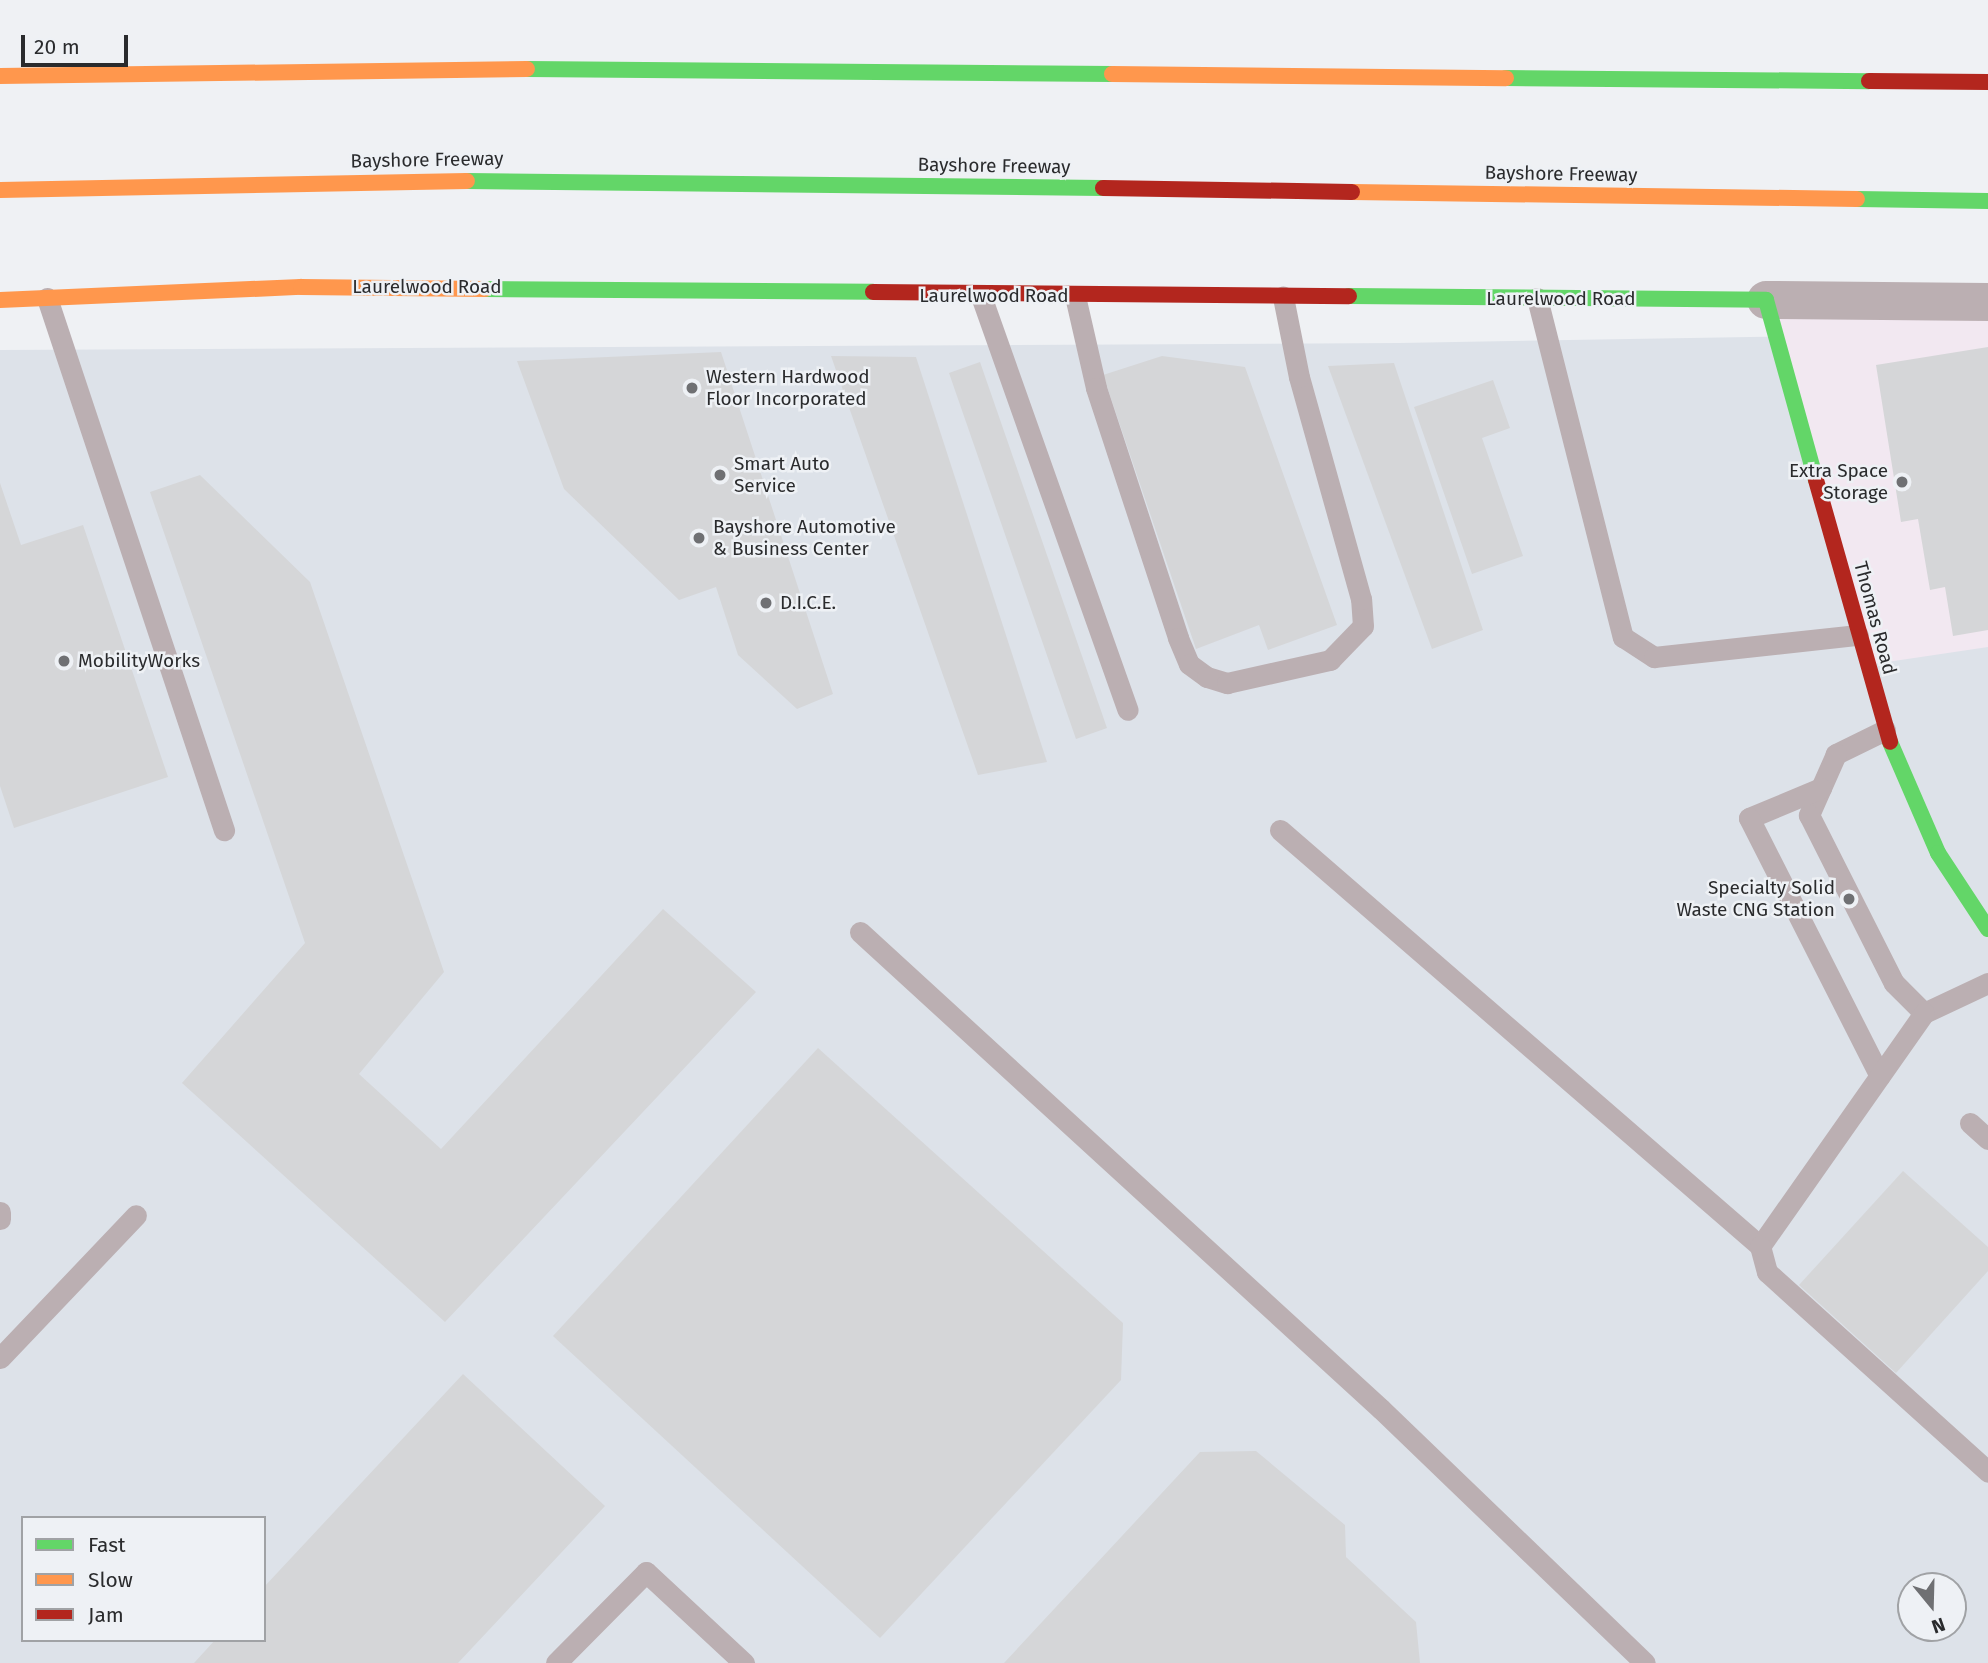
<!DOCTYPE html>
<style>
body{margin:0}
#map{position:relative;width:1988px;height:1663px;overflow:hidden;background:#eff1f4;font-family:"Fira Sans",sans-serif}
div>[style]{position:absolute}
[style*='--x']{left:calc(var(--x)*1px);top:calc(var(--y)*1px);width:calc(var(--w)*1px);rotate:calc(var(--a)*1deg)}
.built>*{inset:0;background:#dde2e9}
.industrial>*{inset:0;background:#f2e8f1}
.building>*{inset:0;background:#d5d6d8}
.lane>*{height:21px;margin:-10.5px;padding:0 10.5px;transform-origin:10.5px;border-radius:10.5px;background:#bbafb2}
.street>*{height:38px;margin:-19px;padding:0 19px;transform-origin:19px;border-radius:19px;background:#bbafb2}
.fast>*{height:16px;margin:-8px;padding:0 8px;transform-origin:8px;border-radius:8px;background:#63d668}
.slow>*{height:16px;margin:-8px;padding:0 8px;transform-origin:8px;border-radius:8px;background:#ff974d}
.jam>*{height:16px;margin:-8px;padding:0 8px;transform-origin:8px;border-radius:8px;background:#b3261e}
.dots>*{width:19px;height:19px;translate:-50% -50%;box-sizing:border-box;border:4px solid #eef1f5;border-radius:50%}
span{translate:-50% -50%;white-space:nowrap;text-align:center;line-height:1.15;-webkit-text-stroke:5px #eef1f5;paint-order:stroke}
.street-label{font-size:19px;color:#2a2b2d}
.poi-label{font-size:19px;color:#2a2b2d}
.left{translate:0 -50%;text-align:left}
.right{translate:-100% -50%;text-align:right}
.legend{position:absolute;left:21px;top:1516px;width:245px;height:126px;box-sizing:border-box;background:#eef1f5;border:2px solid #a0a2a5;margin:0;padding:9px 12px;list-style:none;font-size:21px;color:#2a2b2d}
.legend li{display:flex;align-items:center;gap:14px;height:35px}
.legend b{width:35px;border:2px solid #a0a2a5}
.north{position:absolute;left:1897px;top:1572px;width:70px;height:70px;box-sizing:border-box;background:#eef1f5;border:2px solid #a0a2a5;border-radius:50%;rotate:161deg;font-size:19px;font-weight:700;line-height:28px;text-align:center;color:#2a2b2d}
.north::after{content:'';display:block;margin:auto;width:24px;height:32px;background:#6f7073;clip-path:polygon(50% 0,100% 100%,50% 72%,0 100%)}
.scale{position:absolute;left:21px;top:35px;width:107px;height:32px;box-sizing:border-box;border:4px solid #2a2b2d;border-top:0;padding-left:9px;font-size:21px;line-height:24px;white-space:nowrap;color:#2a2b2d;-webkit-text-stroke:5px #eef1f5;paint-order:stroke}
</style>
<div id="map">
<div class="built">
<div style="clip-path:polygon(evenodd,1921px 334px,1988px 338px,1988px 1663px,0 1663px,0 350px,1399px 343px,1921px 334px,23px 1518px,264px 1518px,264px 1640px,23px 1640px,23px 1518px,1921px 334px,1911px 1586px,1953px 1586px,1953px 1628px,1911px 1628px,1911px 1586px)"></div>
</div>
<div class="industrial">
<div style="clip-path:polygon(1766px 300px,1988px 302px,1988px 647px,1867px 665px)"></div>
</div>
<div class="building">
<div style="clip-path:polygon(1988px 347px,1988px 630px,1953px 636px,1945px 587px,1930px 590px,1918px 519px,1901px 522px,1876px 365px)"></div>
<div style="clip-path:polygon(721px 352px,833px 694px,797px 709px,738px 655px,716px 587px,679px 600px,564px 489px,517px 361px)"></div>
<div style="clip-path:polygon(831px 356px,916px 357px,1047px 762px,978px 775px)"></div>
<div style="clip-path:polygon(1162px 356px,1245px 367px,1337px 625px,1268px 650px,1259px 625px,1196px 649px,1103px 375px)"></div>
<div style="clip-path:polygon(980px 362px,1107px 728px,1076px 739px,949px 373px)"></div>
<div style="clip-path:polygon(1394px 363px,1483px 630px,1432px 649px,1328px 366px)"></div>
<div style="clip-path:polygon(1493px 380px,1510px 428px,1482px 438px,1523px 556px,1472px 574px,1414px 407px)"></div>
<div style="clip-path:polygon(200px 475px,310px 582px,444px 972px,359px 1074px,441px 1149px,663px 909px,756px 992px,445px 1322px,182px 1083px,305px 943px,150px 492px)"></div>
<div style="clip-path:polygon(0 483px,21px 545px,83px 525px,168px 777px,14px 828px,0 786px)"></div>
<div style="clip-path:polygon(818px 1048px,1123px 1323px,1121px 1380px,880px 1638px,553px 1336px)"></div>
<div style="clip-path:polygon(1903px 1171px,1988px 1247px,1988px 1271px,1896px 1373px,1799px 1285px)"></div>
<div style="clip-path:polygon(463px 1374px,605px 1506px,458px 1663px,194px 1663px,215px 1640px,264px 1640px,264px 1587px)"></div>
<div style="clip-path:polygon(1256px 1451px,1345px 1525px,1346px 1557px,1416px 1622px,1420px 1663px,1004px 1663px,1200px 1452px)"></div>
</div>
<div class="lane">
<div style="--x:981;--y:296;--w:439;--a:70.5"></div>
<div style="--x:1075;--y:296;--w:94;--a:77.1"></div>
<div style="--x:1096;--y:388;--w:263;--a:71.8"></div>
<div style="--x:1178;--y:638;--w:28;--a:67"></div>
<div style="--x:1189;--y:664;--w:22;--a:36"></div>
<div style="--x:1207;--y:677;--w:21;--a:17"></div>
<div style="--x:1227;--y:683;--w:106;--a:-12.6"></div>
<div style="--x:1330;--y:660;--w:47;--a:-45.9"></div>
<div style="--x:1363;--y:626;--w:27;--a:-94"></div>
<div style="--x:1361;--y:599;--w:230;--a:-105.6"></div>
<div style="--x:1299;--y:377;--w:82;--a:-101.3"></div>
<div style="--x:47;--y:298;--w:561;--a:71.6"></div>
<div style="--x:1537;--y:298;--w:350;--a:75.8"></div>
<div style="--x:1623;--y:637;--w:37;--a:33"></div>
<div style="--x:1654;--y:657;--w:205;--a:-6.2"></div>
<div style="--x:1885;--y:730;--w:55;--a:153.9"></div>
<div style="--x:1836;--y:754;--w:67;--a:113.9"></div>
<div style="--x:1809;--y:815;--w:188;--a:63.2"></div>
<div style="--x:1894;--y:983;--w:42;--a:45"></div>
<div style="--x:1924;--y:1013;--w:71;--a:-25.1"></div>
<div style="--x:1821;--y:788;--w:78;--a:157.4"></div>
<div style="--x:1749;--y:818;--w:289;--a:63.1"></div>
<div style="--x:1280;--y:830;--w:635;--a:40.91"></div>
<div style="--x:860;--y:932;--w:706;--a:42.48"></div>
<div style="--x:1381;--y:1409;--w:366;--a:43.9"></div>
<div style="--x:1924;--y:1013;--w:285;--a:125.1"></div>
<div style="--x:1760;--y:1246;--w:27;--a:75"></div>
<div style="--x:1767;--y:1272;--w:298;--a:42.1"></div>
<div style="--x:1970;--y:1123;--w:24;--a:42"></div>
<div style="--x:0;--y:1212;--w:7;--a:90"></div>
<div style="--x:0;--y:1358;--w:197;--a:-46.4"></div>
<div style="--x:556;--y:1663;--w:128;--a:-45.3"></div>
<div style="--x:646;--y:1572;--w:134;--a:42.9"></div>
</div>
<div class="street">
<div style="--x:1766;--y:300;--w:222;--a:0.5"></div>
</div>
<div class="fast">
<div style="--x:527;--y:69;--w:585;--a:0.49"></div>
<div style="--x:1506;--y:78;--w:363;--a:0.5"></div>
<div style="--x:467;--y:181;--w:636;--a:0.63"></div>
<div style="--x:1857;--y:199;--w:131;--a:0.9"></div>
<div style="--x:485;--y:289;--w:388;--a:0.4"></div>
<div style="--x:1349;--y:296;--w:417;--a:0.5"></div>
<div style="--x:1766;--y:300;--w:187;--a:74.5"></div>
<div style="--x:1890;--y:742;--w:121;--a:66.6"></div>
<div style="--x:1938;--y:853;--w:91;--a:56.7"></div>
</div>
<div class="slow">
<div style="--x:1112;--y:74;--w:394;--a:0.6"></div>
<div style="--x:0;--y:76;--w:527;--a:-0.76"></div>
<div style="--x:0;--y:190;--w:467;--a:-1.1"></div>
<div style="--x:1352;--y:192;--w:505;--a:0.79"></div>
<div style="--x:0;--y:300;--w:301;--a:-2.5"></div>
<div style="--x:301;--y:287;--w:184;--a:0.6"></div>
</div>
<div class="jam">
<div style="--x:1869;--y:81;--w:119;--a:0.5"></div>
<div style="--x:1103;--y:188;--w:249;--a:0.9"></div>
<div style="--x:873;--y:292;--w:476;--a:0.5"></div>
<div style="--x:1816;--y:480;--w:272;--a:74.2"></div>
</div>
<div class="dots">
<div style="left:692px;top:388px;background:#6f7073"></div>
<div style="left:720px;top:475px;background:#6f7073"></div>
<div style="left:1902px;top:482px;background:#6f7073"></div>
<div style="left:699px;top:538px;background:#6f7073"></div>
<div style="left:766px;top:603px;background:#6f7073"></div>
<div style="left:64px;top:661px;background:#6f7073"></div>
<div style="left:1849px;top:899px;background:#6f7073"></div>
</div>
<div class="street-label">
<span style="left:427px;top:160px;rotate:-1deg">Bayshore Freeway</span>
<span style="left:994px;top:166px;rotate:1deg">Bayshore Freeway</span>
<span style="left:1561px;top:174px;rotate:1deg">Bayshore Freeway</span>
<span style="left:427px;top:287px">Laurelwood Road</span>
<span style="left:994px;top:296px">Laurelwood Road</span>
<span style="left:1561px;top:299px">Laurelwood Road</span>
<span style="left:1875px;top:618px;rotate:75deg">Thomas Road</span>
</div>
<div class="poi-label">
<span class="left" style="left:706px;top:388px">Western Hardwood<br>Floor Incorporated</span>
<span class="left" style="left:734px;top:475px">Smart Auto<br>Service</span>
<span class="right" style="left:1888px;top:482px">Extra Space<br>Storage</span>
<span class="left" style="left:713px;top:538px">Bayshore Automotive<br>&amp; Business Center</span>
<span class="left" style="left:780px;top:603px">D.I.C.E.</span>
<span class="left" style="left:78px;top:661px">MobilityWorks</span>
<span class="right" style="left:1835px;top:899px">Specialty Solid<br>Waste CNG Station</span>
</div>
<ul class="legend">
<li><b style="height:9px;background:#63d668"></b>Fast</li>
<li><b style="height:9px;background:#ff974d"></b>Slow</li>
<li><b style="height:9px;background:#b3261e"></b>Jam</li>
</ul>
<div class="north">N</div>
<div class="scale">20 m</div>
</div>
